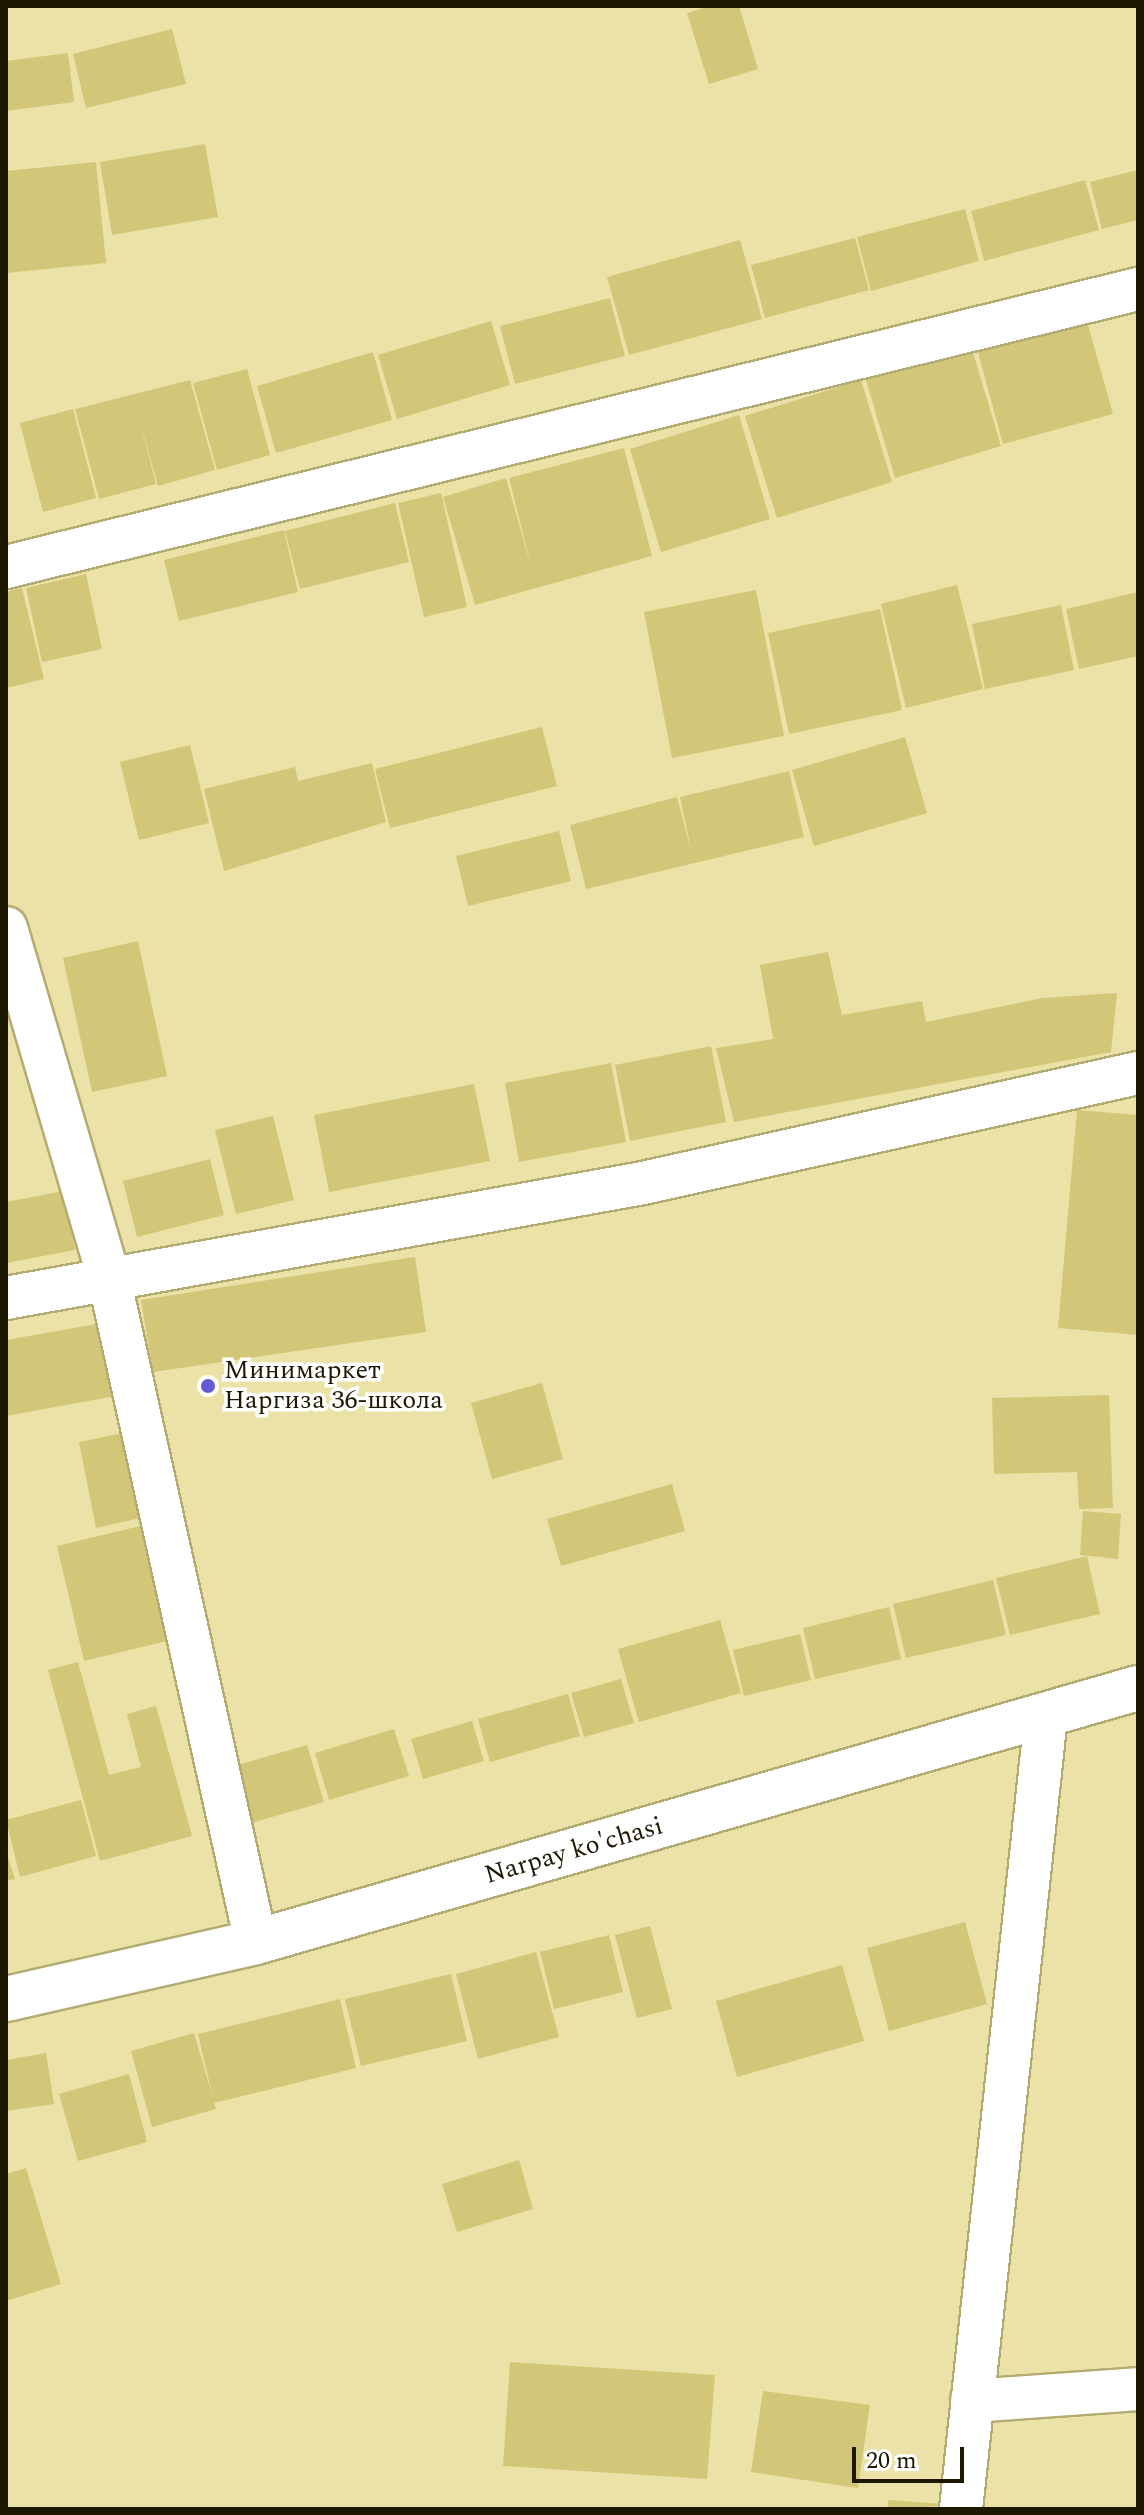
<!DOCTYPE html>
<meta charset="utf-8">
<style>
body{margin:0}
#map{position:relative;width:1144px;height:2515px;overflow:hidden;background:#eae2a6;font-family:Spectral,serif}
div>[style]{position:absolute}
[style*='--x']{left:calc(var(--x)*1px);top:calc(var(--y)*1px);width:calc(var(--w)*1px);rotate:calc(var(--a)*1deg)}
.building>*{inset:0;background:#d2c779}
.roads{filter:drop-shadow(2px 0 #b3ab71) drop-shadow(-2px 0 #b3ab71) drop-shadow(0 2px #b3ab71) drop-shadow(0 -2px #b3ab71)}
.street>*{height:42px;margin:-21px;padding:0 21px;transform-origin:21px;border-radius:21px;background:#fff}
.secondary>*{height:44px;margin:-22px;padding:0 22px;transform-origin:22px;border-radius:22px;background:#fff}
.dots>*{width:22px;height:22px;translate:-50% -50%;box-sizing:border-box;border:4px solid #fff;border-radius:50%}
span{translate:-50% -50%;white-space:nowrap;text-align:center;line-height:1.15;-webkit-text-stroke:7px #fff;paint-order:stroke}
.poi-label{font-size:26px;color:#1c1802}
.left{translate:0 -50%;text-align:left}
.street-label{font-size:26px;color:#1c1802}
.frame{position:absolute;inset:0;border:8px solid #1c1802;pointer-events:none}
.scale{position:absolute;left:852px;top:2447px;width:112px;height:36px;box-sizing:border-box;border:4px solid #1c1802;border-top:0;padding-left:10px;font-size:24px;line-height:28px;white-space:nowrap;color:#1c1802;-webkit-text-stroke:6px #fff;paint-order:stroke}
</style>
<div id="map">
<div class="building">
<div style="clip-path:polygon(711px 6px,739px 6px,758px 69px,709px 84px,687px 13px)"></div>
<div style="clip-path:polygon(172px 29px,186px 84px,86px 108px,73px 54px)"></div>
<div style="clip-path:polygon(68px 53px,74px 102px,6px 111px,6px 61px)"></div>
<div style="clip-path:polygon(205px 144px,218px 217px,112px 235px,100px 162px)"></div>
<div style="clip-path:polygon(96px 162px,106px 263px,6px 273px,6px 171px)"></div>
<div style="clip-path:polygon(1138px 170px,1138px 220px,1102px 229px,1090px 182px)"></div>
<div style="clip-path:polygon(1085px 180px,1099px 230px,984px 261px,971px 211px)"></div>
<div style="clip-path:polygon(965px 209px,979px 261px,871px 291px,857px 237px)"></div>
<div style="clip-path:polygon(855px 238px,869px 290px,765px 318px,751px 265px)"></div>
<div style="clip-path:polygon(740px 240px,762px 319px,629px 355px,607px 277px)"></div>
<div style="clip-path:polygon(610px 298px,625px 356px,515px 384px,500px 326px)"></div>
<div style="clip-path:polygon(1086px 318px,1113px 414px,1003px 444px,977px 349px)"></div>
<div style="clip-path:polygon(491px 321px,510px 385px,397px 419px,378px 355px)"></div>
<div style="clip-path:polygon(972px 349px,1001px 446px,895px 478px,866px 380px)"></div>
<div style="clip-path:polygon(373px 352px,392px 420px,276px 453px,257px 386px)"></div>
<div style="clip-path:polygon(247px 369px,270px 455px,217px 470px,193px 383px)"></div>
<div style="clip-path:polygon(190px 380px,215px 470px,158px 486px,140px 421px,156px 484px,99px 499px,75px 409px)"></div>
<div style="clip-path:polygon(861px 380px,892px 482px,777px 518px,745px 416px)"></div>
<div style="clip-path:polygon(73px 409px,96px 498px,43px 512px,20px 423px)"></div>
<div style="clip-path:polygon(739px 415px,770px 519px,661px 552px,630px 449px)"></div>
<div style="clip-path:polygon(624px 448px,652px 556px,475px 605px,443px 497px,506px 478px,531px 566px,509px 478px)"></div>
<div style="clip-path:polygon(441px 493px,467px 607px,424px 617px,398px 503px)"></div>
<div style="clip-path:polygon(395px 503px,409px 562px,300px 589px,285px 531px)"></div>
<div style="clip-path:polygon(284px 530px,298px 592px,179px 621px,164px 560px)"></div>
<div style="clip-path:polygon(86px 574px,102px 649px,42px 662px,26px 588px)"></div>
<div style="clip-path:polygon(957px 585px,983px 689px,906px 708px,881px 604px)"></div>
<div style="clip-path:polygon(22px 588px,44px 679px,6px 688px,6px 592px)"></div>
<div style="clip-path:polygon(756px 590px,784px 736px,672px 758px,644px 612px)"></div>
<div style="clip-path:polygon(1138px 592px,1138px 656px,1079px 669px,1066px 609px)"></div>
<div style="clip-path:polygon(1061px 605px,1074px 670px,985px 689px,972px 624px)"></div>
<div style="clip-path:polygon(880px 609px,902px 710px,789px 734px,768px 633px)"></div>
<div style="clip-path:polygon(542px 727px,557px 786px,390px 828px,375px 769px)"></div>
<div style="clip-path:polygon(905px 737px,927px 813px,814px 846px,792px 770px)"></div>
<div style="clip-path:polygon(190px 745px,209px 823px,139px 840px,120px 762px)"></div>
<div style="clip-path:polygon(372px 763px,386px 822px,224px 871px,204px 789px,295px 767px,298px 781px)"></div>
<div style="clip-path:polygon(789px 771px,804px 837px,586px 889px,570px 825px,677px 797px,692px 854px,680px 797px)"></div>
<div style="clip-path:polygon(559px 831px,571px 881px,468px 906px,456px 856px)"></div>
<div style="clip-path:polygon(138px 941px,167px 1076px,92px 1092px,63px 958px)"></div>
<div style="clip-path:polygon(828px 952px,842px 1015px,922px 1001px,926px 1022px,1042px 998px,1117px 993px,1111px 1052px,734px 1122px,716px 1048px,773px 1039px,760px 965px)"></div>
<div style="clip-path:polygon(711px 1046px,726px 1122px,630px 1141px,615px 1065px)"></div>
<div style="clip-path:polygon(611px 1063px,626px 1142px,519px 1162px,505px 1083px)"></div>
<div style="clip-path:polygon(474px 1084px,490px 1161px,329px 1192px,314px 1115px)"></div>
<div style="clip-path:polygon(1077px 1110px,1138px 1115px,1138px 1335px,1058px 1328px)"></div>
<div style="clip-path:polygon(273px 1116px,294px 1200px,236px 1214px,215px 1130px)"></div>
<div style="clip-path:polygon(210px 1159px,224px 1215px,137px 1237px,123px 1181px)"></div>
<div style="clip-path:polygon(64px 1191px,75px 1250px,6px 1263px,6px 1202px)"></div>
<div style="clip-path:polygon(415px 1257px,426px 1332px,153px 1372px,141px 1300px)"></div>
<div style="clip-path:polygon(102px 1323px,115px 1396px,6px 1416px,6px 1340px)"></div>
<div style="clip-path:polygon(542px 1383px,563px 1459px,492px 1479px,471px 1403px)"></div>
<div style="clip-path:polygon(1109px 1395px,1113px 1508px,1079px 1509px,1077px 1472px,994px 1474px,992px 1398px)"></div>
<div style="clip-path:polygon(123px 1433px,140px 1518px,96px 1528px,79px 1442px)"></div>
<div style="clip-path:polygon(672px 1484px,685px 1531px,561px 1566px,547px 1519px)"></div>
<div style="clip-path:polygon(1083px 1511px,1121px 1514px,1118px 1559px,1080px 1555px)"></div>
<div style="clip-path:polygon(140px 1526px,167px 1641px,84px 1661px,57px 1546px)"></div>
<div style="clip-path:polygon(1087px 1556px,1100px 1614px,1010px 1635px,996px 1578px)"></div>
<div style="clip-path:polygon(993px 1580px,1006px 1635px,906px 1658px,893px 1604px)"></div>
<div style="clip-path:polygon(889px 1607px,901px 1659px,815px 1679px,803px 1628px)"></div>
<div style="clip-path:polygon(720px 1620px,741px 1693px,639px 1722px,618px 1649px)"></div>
<div style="clip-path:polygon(800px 1634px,811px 1680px,744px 1696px,733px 1650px)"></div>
<div style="clip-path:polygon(78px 1662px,109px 1775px,141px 1767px,127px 1714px,156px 1706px,192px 1836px,100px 1861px,48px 1670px)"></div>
<div style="clip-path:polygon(621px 1679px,634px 1723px,584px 1737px,571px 1693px)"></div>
<div style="clip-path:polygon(568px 1694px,580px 1736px,490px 1762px,478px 1719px)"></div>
<div style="clip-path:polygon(472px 1721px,484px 1761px,423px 1779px,411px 1739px)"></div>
<div style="clip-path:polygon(394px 1729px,409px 1776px,329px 1800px,315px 1753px)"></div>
<div style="clip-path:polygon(307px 1745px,324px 1802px,241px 1826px,224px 1769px)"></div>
<div style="clip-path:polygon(81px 1800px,96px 1856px,20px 1877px,6px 1820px)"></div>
<div style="clip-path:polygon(6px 1851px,15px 1879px,6px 1881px)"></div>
<div style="clip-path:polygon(965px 1922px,987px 2004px,889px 2031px,867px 1948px)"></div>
<div style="clip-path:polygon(650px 1926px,672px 2009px,637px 2018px,615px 1935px)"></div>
<div style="clip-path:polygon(609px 1935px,623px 1992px,554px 2009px,540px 1952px)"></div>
<div style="clip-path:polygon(536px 1952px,559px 2037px,478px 2059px,456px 1974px)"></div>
<div style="clip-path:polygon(842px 1965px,864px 2041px,737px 2077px,716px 2001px)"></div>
<div style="clip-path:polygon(451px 1974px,467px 2041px,361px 2066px,345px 1999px)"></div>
<div style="clip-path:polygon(340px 1999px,356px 2068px,214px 2103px,216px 2109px,152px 2127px,131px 2051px,194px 2033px,213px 2098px,198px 2034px)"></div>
<div style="clip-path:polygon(46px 2053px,54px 2104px,6px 2111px,6px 2060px)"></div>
<div style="clip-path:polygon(129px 2074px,147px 2142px,78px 2161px,59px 2094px)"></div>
<div style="clip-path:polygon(519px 2160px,533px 2209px,457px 2232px,442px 2184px)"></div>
<div style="clip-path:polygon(26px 2168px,61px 2284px,6px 2301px,6px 2174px)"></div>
<div style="clip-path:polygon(510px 2362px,715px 2375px,707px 2479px,503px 2466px)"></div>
<div style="clip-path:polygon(763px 2391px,870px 2405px,858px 2488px,751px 2472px)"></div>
<div style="clip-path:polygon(888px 2500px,957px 2505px,888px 2509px)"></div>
</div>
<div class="roads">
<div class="street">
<div style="--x:6;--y:567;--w:1166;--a:-13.8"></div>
<div style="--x:6;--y:928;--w:365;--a:73.6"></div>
<div style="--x:109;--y:1278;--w:680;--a:77.52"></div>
<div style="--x:6;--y:1298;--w:647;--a:-10.23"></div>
<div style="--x:643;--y:1183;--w:507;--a:-12.53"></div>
<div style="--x:972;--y:2401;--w:166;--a:-4.1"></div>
<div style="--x:961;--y:2509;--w:798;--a:-83.88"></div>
</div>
<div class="secondary">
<div style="--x:6;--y:1999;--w:256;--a:-12.8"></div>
<div style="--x:256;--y:1942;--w:918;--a:-16.07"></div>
</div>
</div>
<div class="dots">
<div style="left:208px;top:1386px;background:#615ad2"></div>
</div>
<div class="poi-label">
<span class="left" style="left:224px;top:1386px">Минимаркет<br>Наргиза 36-школа</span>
</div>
<div class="street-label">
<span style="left:574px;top:1851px;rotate:-16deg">Narpay ko'chasi</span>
</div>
<div class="frame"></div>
<div class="scale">20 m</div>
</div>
